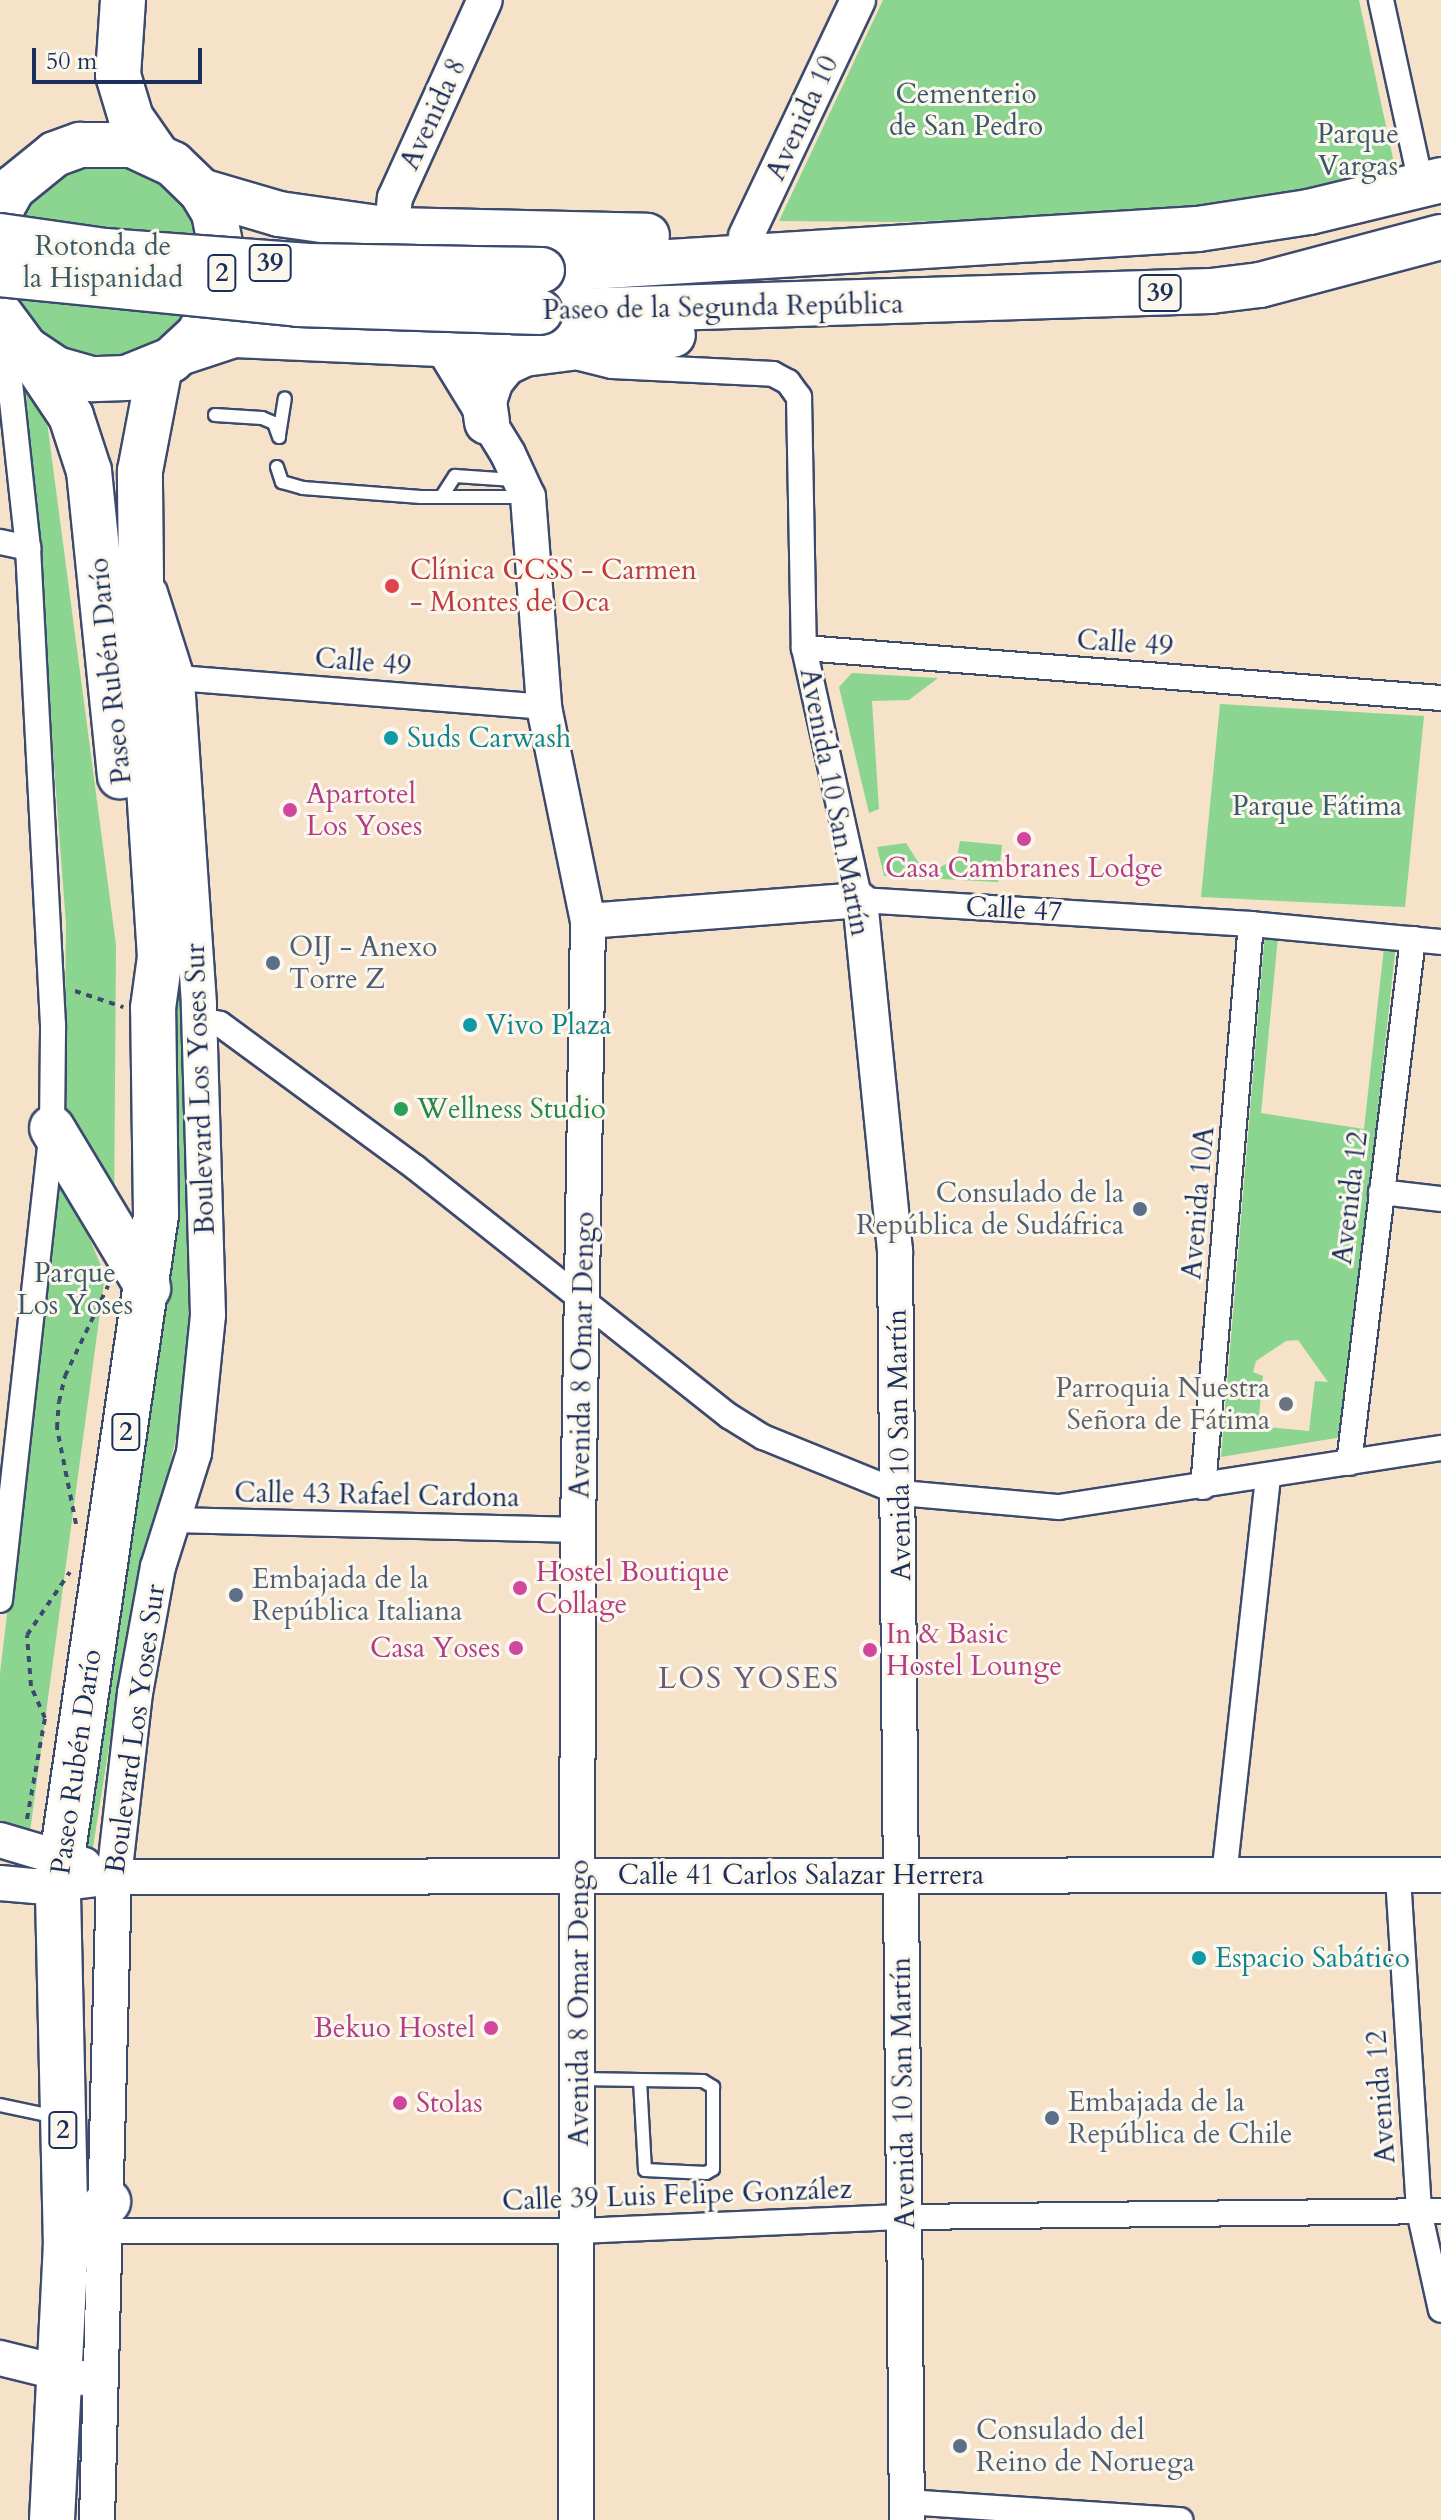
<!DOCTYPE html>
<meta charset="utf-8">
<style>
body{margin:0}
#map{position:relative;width:1441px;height:2520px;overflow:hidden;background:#f5e2c9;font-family:Cardo,serif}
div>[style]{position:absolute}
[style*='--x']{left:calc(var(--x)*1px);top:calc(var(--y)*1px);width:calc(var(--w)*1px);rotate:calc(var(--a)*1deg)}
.green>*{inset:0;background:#8bd591}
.round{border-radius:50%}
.path>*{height:4px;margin-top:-2px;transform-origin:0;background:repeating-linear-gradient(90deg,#3c4a6e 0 6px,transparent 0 12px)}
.roads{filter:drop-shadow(2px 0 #3c4a6e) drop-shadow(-2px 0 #3c4a6e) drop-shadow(0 2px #3c4a6e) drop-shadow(0 -2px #3c4a6e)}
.lane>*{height:12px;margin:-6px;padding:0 6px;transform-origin:6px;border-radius:6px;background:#fff}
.street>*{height:24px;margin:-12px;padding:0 12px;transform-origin:12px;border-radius:12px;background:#fff}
.secondary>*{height:34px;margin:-17px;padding:0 17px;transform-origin:17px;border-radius:17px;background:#fff}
.highway>*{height:44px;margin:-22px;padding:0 22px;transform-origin:22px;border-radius:22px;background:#fff}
.bridges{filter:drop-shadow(2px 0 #3c4a6e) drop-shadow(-2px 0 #3c4a6e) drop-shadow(0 2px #3c4a6e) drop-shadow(0 -2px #3c4a6e)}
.highway-bridge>*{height:44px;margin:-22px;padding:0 22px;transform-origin:22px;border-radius:22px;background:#fff}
.dots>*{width:22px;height:22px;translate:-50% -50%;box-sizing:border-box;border:4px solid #fbf7ec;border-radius:50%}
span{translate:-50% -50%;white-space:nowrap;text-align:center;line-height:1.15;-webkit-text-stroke:6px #fbf7ec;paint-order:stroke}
.shield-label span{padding:2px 6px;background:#fbf7ec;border:2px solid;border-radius:6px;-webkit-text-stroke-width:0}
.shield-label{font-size:26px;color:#1b2f5e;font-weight:700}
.park-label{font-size:28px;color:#37586b}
.street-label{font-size:28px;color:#1b2f5e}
.health-label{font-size:28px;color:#be3a42}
.left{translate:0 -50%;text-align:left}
.culture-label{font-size:28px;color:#0d838f}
.hotel-label{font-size:28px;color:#b23c85}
.right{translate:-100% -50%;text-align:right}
.service-label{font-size:28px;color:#4e5e75}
.leisure-label{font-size:28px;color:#27864d}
.worship-label{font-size:28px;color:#5b616d}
.neighbourhood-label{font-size:30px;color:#675b76;letter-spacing:2px}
.scale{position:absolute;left:32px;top:48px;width:170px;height:36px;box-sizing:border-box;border:4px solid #1b2f5e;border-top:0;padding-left:10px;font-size:24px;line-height:28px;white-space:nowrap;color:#1b2f5e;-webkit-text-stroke:6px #fbf7ec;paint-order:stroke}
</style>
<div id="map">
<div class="green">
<div style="clip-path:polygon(883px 0,1359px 0,1398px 182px,1205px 210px,902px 222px,779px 221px)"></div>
<div class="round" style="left:7px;top:165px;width:194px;height:194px"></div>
<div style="clip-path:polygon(24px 369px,44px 399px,116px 945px,114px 1224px,64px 1122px,66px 924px)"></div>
<div style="clip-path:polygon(852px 673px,938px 678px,909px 700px,872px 701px,879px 809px,869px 813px,839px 687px)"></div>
<div style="clip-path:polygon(1220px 704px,1424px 716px,1405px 907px,1201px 897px)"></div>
<div style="clip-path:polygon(960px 841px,1002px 845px,998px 882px,884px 876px,877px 847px,906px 843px,920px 865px,935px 870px,957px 858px)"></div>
<div style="clip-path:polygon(159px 861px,191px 1019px,188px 1361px,181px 1417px,121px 1670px,91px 1860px,79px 1852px,171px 1260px,176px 1024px)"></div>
<div style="clip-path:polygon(evenodd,1265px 932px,1396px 944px,1342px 1437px,1221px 1457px,1265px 932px,1278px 937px,1384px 947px,1364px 1129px,1261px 1113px,1278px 937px,1265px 932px,1298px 1340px,1328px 1382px,1315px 1381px,1309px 1431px,1258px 1426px,1263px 1376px,1253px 1372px,1256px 1361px,1286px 1341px,1298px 1340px)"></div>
<div style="clip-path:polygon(60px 1169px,105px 1275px,30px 1832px,0 1825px,0 1673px)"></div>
</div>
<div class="path">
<div style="--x:75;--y:991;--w:51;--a:18.4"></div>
<div style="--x:76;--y:1524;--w:98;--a:-101.2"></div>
<div style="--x:57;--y:1428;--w:26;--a:-86"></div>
<div style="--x:59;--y:1402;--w:27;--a:-77"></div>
<div style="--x:65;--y:1376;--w:100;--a:-64.5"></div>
<div style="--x:27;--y:1819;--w:103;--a:-79.9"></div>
<div style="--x:45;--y:1718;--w:35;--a:-114"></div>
<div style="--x:31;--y:1686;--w:51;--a:-94.5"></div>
<div style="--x:27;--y:1635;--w:76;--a:-55.7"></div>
</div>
<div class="roads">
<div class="lane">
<div style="--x:215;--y:415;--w:47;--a:3.7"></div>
<div style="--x:262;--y:418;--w:13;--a:23"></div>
<div style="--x:274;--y:423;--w:15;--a:70"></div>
<div style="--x:279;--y:435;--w:37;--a:-81"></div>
<div style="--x:277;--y:467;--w:16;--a:72"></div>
<div style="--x:282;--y:482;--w:22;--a:16"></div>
<div style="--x:303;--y:488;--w:118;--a:4.4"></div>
<div style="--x:421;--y:497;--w:101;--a:0"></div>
<div style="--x:442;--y:496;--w:24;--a:-57"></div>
<div style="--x:455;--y:476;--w:59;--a:3.9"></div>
<div style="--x:579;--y:2079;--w:124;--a:0.9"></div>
<div style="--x:703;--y:2081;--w:12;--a:31"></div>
<div style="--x:713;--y:2087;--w:82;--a:90"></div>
<div style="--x:713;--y:2169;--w:8;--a:150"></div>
<div style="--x:706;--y:2173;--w:61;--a:-177.2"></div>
<div style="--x:645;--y:2170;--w:90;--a:-93.2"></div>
<div style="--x:0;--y:2105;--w:57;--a:12.1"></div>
</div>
<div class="street">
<div style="--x:1381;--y:0;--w:188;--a:77.7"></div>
<div style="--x:580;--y:358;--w:33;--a:14"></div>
<div style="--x:612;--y:366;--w:161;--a:2.8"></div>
<div style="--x:773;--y:374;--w:17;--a:28"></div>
<div style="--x:788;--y:382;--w:19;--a:54"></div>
<div style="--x:799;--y:397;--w:251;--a:88.9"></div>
<div style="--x:804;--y:648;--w:258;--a:77.5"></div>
<div style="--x:860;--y:900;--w:392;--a:3.5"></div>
<div style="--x:1251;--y:924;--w:191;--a:5.4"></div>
<div style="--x:0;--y:542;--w:29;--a:12"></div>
<div style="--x:804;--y:648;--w:639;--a:4.49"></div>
<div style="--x:177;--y:678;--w:368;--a:4.5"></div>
<div style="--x:200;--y:1020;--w:20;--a:11"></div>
<div style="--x:220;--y:1024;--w:243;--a:36.3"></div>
<div style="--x:416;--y:1168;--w:399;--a:38.4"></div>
<div style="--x:729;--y:1416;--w:40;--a:32"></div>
<div style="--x:763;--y:1437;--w:149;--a:22.1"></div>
<div style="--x:901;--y:1493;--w:159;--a:5.1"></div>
<div style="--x:1059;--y:1507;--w:387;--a:-8.8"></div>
<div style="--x:1381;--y:1192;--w:60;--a:6.7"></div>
<div style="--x:1349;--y:1463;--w:528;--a:-83.04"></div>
<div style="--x:1203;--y:1487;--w:565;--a:-85.13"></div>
<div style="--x:174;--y:1520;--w:404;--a:1.4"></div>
<div style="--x:0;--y:1600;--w:475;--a:-83.7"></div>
<div style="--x:52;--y:1128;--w:103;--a:-89.4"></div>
<div style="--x:53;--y:1025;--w:478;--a:-93"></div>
<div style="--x:28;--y:548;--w:213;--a:-96.2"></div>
<div style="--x:1224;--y:1876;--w:401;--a:-83.7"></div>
<div style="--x:1398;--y:1877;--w:335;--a:86.4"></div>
<div style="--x:1419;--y:2211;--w:101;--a:77.5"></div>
<div style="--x:108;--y:2231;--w:471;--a:0"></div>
<div style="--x:579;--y:2231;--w:327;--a:-2.5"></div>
<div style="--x:906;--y:2217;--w:535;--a:-0.64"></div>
<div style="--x:907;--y:2502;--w:274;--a:3.8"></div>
</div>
<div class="secondary">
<div style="--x:746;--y:236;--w:261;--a:-64.6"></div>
<div style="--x:399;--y:250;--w:21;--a:-109"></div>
<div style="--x:392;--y:230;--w:32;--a:-85"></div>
<div style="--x:395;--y:198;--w:217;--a:-65.6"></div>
<div style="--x:429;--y:325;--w:151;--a:58.5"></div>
<div style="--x:508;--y:454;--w:47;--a:65.1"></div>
<div style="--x:528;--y:497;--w:211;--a:85.6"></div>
<div style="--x:544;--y:707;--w:218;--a:78.4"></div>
<div style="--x:588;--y:921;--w:609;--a:90.94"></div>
<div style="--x:578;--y:1530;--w:990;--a:90.12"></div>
<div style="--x:588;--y:921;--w:273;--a:-4.4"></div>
<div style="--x:860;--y:900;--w:353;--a:84.3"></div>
<div style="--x:895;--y:1251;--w:1269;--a:89.46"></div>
<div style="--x:0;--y:1840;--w:88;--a:16.6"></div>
<div style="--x:0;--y:1883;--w:38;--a:5"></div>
<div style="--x:38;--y:1886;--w:77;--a:-6.8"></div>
<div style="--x:114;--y:1877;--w:1327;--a:-0.09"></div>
<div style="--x:0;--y:2358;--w:83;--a:13.9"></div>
<div style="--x:97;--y:2520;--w:643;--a:-88.49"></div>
<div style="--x:114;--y:1877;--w:185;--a:-83.5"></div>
<div style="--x:135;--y:1693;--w:128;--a:-79.7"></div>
<div style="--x:158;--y:1567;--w:120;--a:-72.5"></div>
<div style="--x:194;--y:1453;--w:139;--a:-84.2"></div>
<div style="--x:208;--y:1315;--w:311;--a:-91.7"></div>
<div style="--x:199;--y:1004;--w:327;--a:-93.9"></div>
<div style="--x:177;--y:678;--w:89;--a:-107.6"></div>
</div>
<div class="highway">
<div style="--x:123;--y:0;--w:75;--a:93.8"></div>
<div style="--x:118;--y:75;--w:45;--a:73.2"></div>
<div style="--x:131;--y:118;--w:44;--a:55.2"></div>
<div style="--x:201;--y:191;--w:81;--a:16.4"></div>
<div style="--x:279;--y:214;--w:114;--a:8.1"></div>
<div style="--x:392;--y:230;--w:255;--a:1.3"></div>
<div style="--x:0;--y:211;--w:26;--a:-61"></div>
<div style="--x:13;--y:188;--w:54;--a:-39"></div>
<div style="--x:55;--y:154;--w:27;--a:-20"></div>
<div style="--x:80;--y:145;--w:52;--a:0"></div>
<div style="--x:132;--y:145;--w:45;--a:24.9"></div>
<div style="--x:173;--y:164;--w:39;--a:44"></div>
<div style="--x:201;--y:191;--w:26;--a:59"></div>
<div style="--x:214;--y:213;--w:51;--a:78.7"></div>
<div style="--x:224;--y:263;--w:25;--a:97"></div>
<div style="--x:221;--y:288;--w:51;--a:115.6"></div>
<div style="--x:199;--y:334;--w:38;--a:137"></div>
<div style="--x:171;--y:360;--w:48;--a:158.2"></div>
<div style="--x:126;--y:378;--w:35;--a:178"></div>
<div style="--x:91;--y:379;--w:36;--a:-164"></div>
<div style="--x:56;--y:369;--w:36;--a:-146"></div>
<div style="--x:26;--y:349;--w:44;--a:-126.6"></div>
<div style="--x:542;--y:270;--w:657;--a:-3.58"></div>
<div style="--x:1198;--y:229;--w:112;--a:-8.7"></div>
<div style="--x:1309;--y:212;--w:136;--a:-13.6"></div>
<div style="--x:540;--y:312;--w:671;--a:-1.79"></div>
<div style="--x:1211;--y:291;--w:49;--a:-7"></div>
<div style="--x:1260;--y:285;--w:187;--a:-14.9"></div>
<div style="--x:26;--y:349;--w:81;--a:56.1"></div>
<div style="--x:71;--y:416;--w:58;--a:71.9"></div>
<div style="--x:89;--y:471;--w:307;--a:84.2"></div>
<div style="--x:182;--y:352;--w:55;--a:-18.1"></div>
<div style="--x:234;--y:335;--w:303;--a:2.5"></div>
<div style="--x:487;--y:422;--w:21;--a:-98"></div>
<div style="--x:484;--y:401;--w:22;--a:-72"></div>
<div style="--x:491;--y:380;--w:22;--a:-51"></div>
<div style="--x:505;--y:363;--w:21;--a:-25"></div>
<div style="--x:524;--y:354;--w:150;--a:-7.3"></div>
<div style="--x:52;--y:1128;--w:187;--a:59"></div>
<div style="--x:66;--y:2247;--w:62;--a:-47"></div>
<div style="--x:52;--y:2520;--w:273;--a:-87.1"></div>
<div style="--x:66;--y:2247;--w:362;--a:-91.3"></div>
<div style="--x:58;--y:1885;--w:677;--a:-81.68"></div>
<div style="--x:156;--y:1215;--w:207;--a:-90.8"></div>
<div style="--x:153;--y:1008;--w:51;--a:-82.2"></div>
<div style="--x:160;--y:957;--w:283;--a:-93.7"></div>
<div style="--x:142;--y:675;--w:204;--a:-90.6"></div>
<div style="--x:140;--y:471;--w:107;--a:-79.2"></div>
</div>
</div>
<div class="bridges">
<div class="highway-bridge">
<div style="--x:0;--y:236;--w:106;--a:8.1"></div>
<div style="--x:105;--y:251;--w:204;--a:4.2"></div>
<div style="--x:308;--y:266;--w:234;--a:1"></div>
<div style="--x:0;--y:274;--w:300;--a:5.7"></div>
<div style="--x:298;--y:304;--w:242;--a:1.9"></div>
</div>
</div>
<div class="dots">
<div style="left:392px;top:586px;background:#e0444e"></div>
<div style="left:391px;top:738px;background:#0f9aa8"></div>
<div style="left:290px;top:810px;background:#d1479c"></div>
<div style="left:1024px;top:839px;background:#d1479c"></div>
<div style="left:273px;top:963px;background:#5c6f8a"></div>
<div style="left:470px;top:1025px;background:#0f9aa8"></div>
<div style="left:401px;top:1109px;background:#2e9e5b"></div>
<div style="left:1140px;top:1209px;background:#5c6f8a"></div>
<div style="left:1286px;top:1404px;background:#6b7280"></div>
<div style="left:520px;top:1588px;background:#d1479c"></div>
<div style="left:236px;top:1595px;background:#5c6f8a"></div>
<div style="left:516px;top:1648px;background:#d1479c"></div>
<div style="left:870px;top:1650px;background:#d1479c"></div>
<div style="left:1199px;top:1958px;background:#0f9aa8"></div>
<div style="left:491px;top:2028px;background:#d1479c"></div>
<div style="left:400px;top:2103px;background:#d1479c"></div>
<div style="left:1052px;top:2118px;background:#5c6f8a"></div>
<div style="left:960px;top:2446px;background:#5c6f8a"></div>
</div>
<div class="shield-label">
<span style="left:270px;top:263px">39</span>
<span style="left:222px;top:273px">2</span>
<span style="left:1160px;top:293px">39</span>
<span style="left:126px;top:1432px">2</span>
<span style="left:63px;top:2130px">2</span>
</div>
<div class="park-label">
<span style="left:966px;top:110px">Cementerio<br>de San Pedro</span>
<span style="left:1358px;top:150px">Parque<br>Vargas</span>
<span style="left:103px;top:262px">Rotonda de<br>la Hispanidad</span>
<span style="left:1317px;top:806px">Parque Fátima</span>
<span style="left:75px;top:1289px">Parque<br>Los Yoses</span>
</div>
<div class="street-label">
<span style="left:433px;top:114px;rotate:-65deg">Avenida 8</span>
<span style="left:802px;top:118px;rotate:-65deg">Avenida 10</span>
<span style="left:723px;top:307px;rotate:-1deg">Paseo de la Segunda República</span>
<span style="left:1125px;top:643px;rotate:4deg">Calle 49</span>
<span style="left:363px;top:662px;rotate:5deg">Calle 49</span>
<span style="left:110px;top:671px;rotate:-96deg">Paseo Rubén Darío</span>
<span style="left:835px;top:802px;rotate:79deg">Avenida 10 San Martín</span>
<span style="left:1014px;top:909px;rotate:3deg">Calle 47</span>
<span style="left:200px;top:1089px;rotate:-92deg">Boulevard Los Yoses Sur</span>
<span style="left:1350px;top:1198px;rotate:-83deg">Avenida 12</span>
<span style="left:1198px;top:1203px;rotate:-85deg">Avenida 10A</span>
<span style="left:582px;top:1355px;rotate:-89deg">Avenida 8 Omar Dengo</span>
<span style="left:899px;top:1445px;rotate:-91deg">Avenida 10 San Martín</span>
<span style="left:377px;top:1495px;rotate:1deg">Calle 43 Rafael Cardona</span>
<span style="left:135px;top:1729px;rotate:-82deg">Boulevard Los Yoses Sur</span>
<span style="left:76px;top:1762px;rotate:-82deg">Paseo Rubén Darío</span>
<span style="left:801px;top:1875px">Calle 41 Carlos Salazar Herrera</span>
<span style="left:579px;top:2003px;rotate:-90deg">Avenida 8 Omar Dengo</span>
<span style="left:903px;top:2093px;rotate:-91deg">Avenida 10 San Martín</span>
<span style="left:1381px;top:2097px;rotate:-94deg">Avenida 12</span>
<span style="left:677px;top:2195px;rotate:-2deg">Calle 39 Luis Felipe González</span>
</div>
<div class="health-label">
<span class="left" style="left:410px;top:586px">Clínica CCSS - Carmen<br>- Montes de Oca</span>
</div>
<div class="culture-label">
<span class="left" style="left:407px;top:738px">Suds Carwash</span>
<span class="left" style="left:486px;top:1025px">Vivo Plaza</span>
<span class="left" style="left:1215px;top:1958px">Espacio Sabático</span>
</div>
<div class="hotel-label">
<span class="left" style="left:306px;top:810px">Apartotel<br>Los Yoses</span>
<span style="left:1024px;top:868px">Casa Cambranes Lodge</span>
<span class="left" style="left:536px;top:1588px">Hostel Boutique<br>Collage</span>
<span class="left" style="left:886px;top:1650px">In &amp; Basic<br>Hostel Lounge</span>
<span class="right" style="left:500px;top:1648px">Casa Yoses</span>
<span class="right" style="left:475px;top:2028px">Bekuo Hostel</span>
<span class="left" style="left:416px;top:2103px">Stolas</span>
</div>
<div class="service-label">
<span class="left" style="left:289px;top:963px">OIJ - Anexo<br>Torre Z</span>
<span class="right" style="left:1124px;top:1209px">Consulado de la<br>República de Sudáfrica</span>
<span class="left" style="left:252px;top:1595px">Embajada de la<br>República Italiana</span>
<span class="left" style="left:1068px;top:2118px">Embajada de la<br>República de Chile</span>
<span class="left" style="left:976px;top:2446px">Consulado del<br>Reino de Noruega</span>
</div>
<div class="leisure-label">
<span class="left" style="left:417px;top:1109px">Wellness Studio</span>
</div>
<div class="worship-label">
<span class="right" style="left:1270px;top:1404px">Parroquia Nuestra<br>Señora de Fátima</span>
</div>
<div class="neighbourhood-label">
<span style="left:749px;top:1679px">LOS YOSES</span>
</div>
<div class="scale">50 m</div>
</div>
